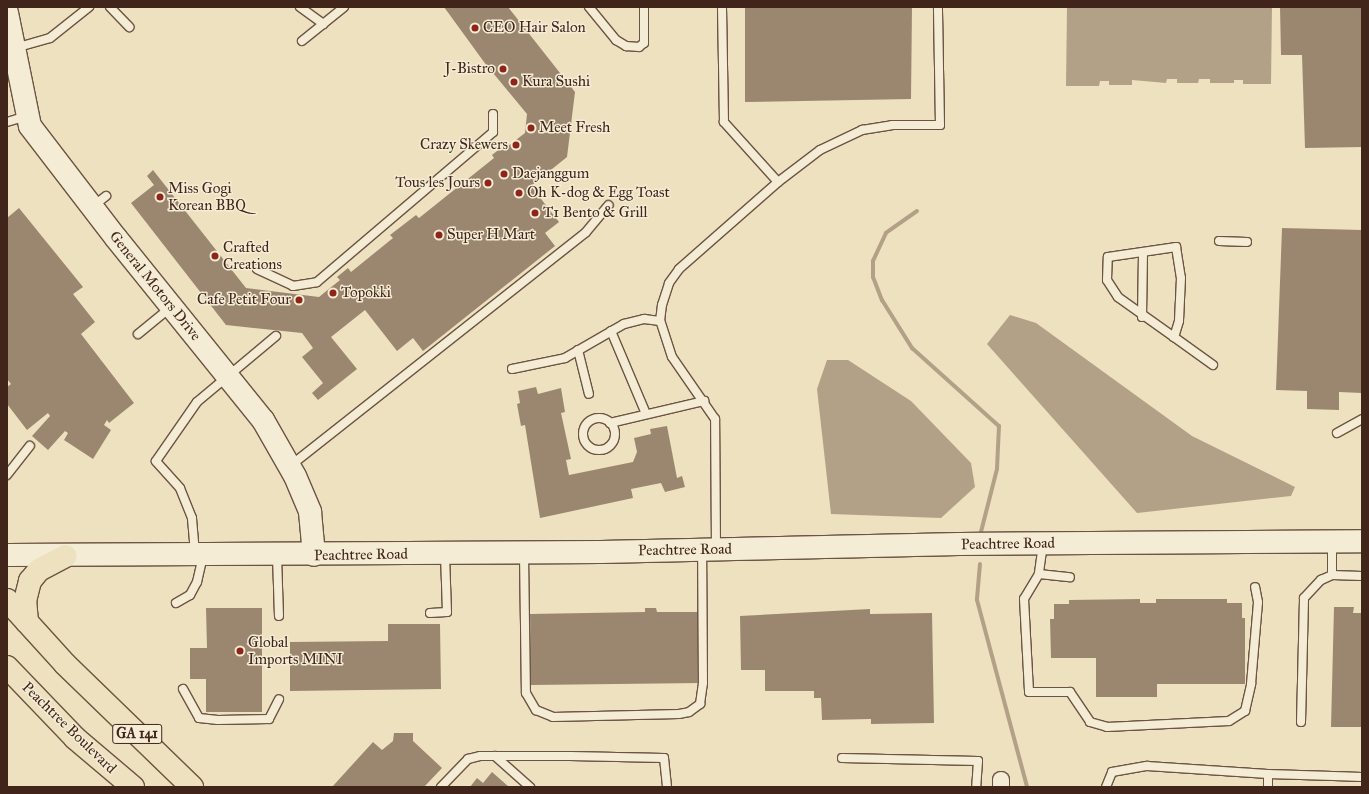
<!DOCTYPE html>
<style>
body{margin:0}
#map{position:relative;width:1369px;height:794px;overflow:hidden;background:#eee1bf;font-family:"IM FELL Great Primer",serif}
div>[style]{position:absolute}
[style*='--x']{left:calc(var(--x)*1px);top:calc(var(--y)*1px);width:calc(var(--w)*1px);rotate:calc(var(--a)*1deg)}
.water>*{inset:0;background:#b3a187}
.stream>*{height:4px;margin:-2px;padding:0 2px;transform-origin:2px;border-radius:2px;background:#b3a187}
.building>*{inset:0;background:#9b8770}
.roads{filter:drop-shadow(1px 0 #6c5444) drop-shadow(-1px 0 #6c5444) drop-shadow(0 1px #6c5444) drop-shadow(0 -1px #6c5444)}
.lane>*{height:8px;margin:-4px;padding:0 4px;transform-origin:4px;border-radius:4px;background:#f4ecd5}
.lane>.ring{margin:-4px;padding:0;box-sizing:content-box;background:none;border:8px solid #f4ecd5;border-radius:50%}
.street>*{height:16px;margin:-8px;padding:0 8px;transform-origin:8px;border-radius:8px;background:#f4ecd5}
.secondary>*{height:22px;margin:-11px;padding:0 11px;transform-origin:11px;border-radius:11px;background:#f4ecd5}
.highway>*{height:22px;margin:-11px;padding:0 11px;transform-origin:11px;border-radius:11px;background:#eee1bf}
.dots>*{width:11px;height:11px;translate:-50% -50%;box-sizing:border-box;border:2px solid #f4ecd5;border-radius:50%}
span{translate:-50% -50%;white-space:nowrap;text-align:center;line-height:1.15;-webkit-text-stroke:3px #f4ecd5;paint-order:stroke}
.shield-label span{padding:1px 3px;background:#f4ecd5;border:1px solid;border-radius:3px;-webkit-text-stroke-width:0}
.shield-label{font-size:14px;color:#41251b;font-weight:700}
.poi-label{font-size:15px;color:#41251b}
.left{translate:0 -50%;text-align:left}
.right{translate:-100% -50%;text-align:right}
.street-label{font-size:15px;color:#41251b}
.frame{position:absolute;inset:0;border:8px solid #41251b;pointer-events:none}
</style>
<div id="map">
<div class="water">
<div style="clip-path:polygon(1067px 7px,1272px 7px,1271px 84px,1243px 84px,1243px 80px,1234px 80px,1234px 83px,1210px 83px,1210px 79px,1199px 79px,1198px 83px,1177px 83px,1177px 79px,1167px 79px,1166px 83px,1132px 80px,1132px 85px,1109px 85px,1109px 81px,1100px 81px,1099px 86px,1066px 86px)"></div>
<div style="clip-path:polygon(1010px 315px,1036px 323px,1192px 436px,1295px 487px,1291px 496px,1137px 513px,987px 344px)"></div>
<div style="clip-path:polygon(827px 360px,848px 360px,911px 401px,971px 463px,975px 487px,941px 518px,831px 514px,817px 389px)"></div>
</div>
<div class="stream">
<div style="--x:917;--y:211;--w:38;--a:145"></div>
<div style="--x:886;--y:233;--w:31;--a:115"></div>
<div style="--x:873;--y:261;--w:16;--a:90"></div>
<div style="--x:873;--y:277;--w:25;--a:69"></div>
<div style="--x:882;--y:300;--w:57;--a:58"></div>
<div style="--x:912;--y:348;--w:117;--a:41.9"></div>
<div style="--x:999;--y:426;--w:43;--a:92.7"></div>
<div style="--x:997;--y:469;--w:65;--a:104.3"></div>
<div style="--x:980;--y:564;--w:36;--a:95"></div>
<div style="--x:977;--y:600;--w:194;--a:75"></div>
</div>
<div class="building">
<div style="clip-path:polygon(444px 7px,508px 7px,575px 92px,567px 157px,531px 186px,559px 222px,545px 233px,555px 246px,423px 351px,413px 338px,397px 351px,365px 310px,331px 337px,357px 369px,318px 400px,312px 393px,323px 383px,302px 357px,313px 348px,302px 333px,226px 325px,131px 203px,154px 185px,147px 176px,153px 170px,246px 288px,319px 297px,340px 280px,337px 277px,348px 268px,351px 272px,393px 238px,390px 235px,416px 215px,419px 218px,494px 158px,492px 155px,502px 147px,504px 149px,525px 133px,527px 114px,484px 62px)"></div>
<div style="clip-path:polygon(745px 7px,912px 7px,911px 99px,745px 102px)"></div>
<div style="clip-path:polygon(1280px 7px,1362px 7px,1362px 147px,1305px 148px,1302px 55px,1281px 55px)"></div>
<div style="clip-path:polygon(19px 208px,83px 287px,73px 294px,95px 322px,81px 334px,134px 403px,109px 423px,107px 420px,104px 425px,111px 430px,93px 459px,64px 440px,68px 433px,65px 431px,48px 450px,32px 436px,50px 416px,48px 413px,27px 430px,7px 404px,7px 387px,11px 384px,7px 379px,7px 218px)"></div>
<div style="clip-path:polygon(1282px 228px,1362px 230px,1362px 393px,1339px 392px,1339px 410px,1307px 409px,1307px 391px,1276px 390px)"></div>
<div style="clip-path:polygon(536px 387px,538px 394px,561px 388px,565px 412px,561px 413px,571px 459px,566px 460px,569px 475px,633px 462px,637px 452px,634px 438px,651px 434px,650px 429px,667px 426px,677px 478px,682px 476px,685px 487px,665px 492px,661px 483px,631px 489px,633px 498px,540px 518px,525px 425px,521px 426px,517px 404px,520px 403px,518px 391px)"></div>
<div style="clip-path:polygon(1140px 599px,1140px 603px,1156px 603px,1156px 599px,1227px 599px,1227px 603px,1242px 603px,1242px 618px,1245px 618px,1245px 684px,1157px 684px,1157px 697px,1096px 697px,1096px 658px,1051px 658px,1050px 619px,1054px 619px,1054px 604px,1069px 604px,1069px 600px)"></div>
<div style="clip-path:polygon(1334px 607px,1354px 607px,1353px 613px,1362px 613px,1362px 727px,1331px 727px)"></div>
<div style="clip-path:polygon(206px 608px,262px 608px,262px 712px,206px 712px,206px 679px,190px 679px,190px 648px,207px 648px)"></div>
<div style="clip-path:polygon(645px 608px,656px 608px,657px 612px,700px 612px,700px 683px,531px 685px,530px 614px,645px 612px)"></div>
<div style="clip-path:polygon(870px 609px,870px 614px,932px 613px,934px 723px,871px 724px,871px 719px,822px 720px,821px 698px,814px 698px,814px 691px,765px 691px,765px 670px,741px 670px,740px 616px)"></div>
<div style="clip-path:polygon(388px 624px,440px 624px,441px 689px,290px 691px,290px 642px,388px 641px)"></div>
<div style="clip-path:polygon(394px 733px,413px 733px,413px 741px,442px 768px,424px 787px,332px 787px,373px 742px,382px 750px,393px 741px)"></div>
<div style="clip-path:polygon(492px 772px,509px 787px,470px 787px,477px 778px,483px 783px)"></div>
</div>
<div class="roads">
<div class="lane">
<div style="--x:110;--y:7;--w:28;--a:46"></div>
<div style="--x:300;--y:7;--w:29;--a:36"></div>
<div style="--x:589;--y:7;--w:43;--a:50.7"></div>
<div style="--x:616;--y:40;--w:12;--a:31"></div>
<div style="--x:626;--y:46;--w:13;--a:4"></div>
<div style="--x:639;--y:47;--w:6;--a:-39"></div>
<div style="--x:644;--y:43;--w:36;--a:-90"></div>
<div style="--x:302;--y:41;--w:54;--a:-39"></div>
<div style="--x:15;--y:48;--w:36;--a:-16"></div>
<div style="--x:50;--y:38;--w:50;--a:-38.5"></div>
<div style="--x:7;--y:122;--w:21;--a:-17"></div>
<div style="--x:778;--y:182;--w:53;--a:-37.3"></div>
<div style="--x:820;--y:150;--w:47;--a:-25.5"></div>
<div style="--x:862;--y:130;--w:30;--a:-9"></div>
<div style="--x:892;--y:125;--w:48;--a:0"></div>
<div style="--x:940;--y:125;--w:118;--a:-91"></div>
<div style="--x:92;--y:207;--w:18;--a:-38"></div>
<div style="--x:1219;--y:241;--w:28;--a:2"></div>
<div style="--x:257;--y:269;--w:40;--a:25"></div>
<div style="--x:293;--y:286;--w:24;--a:-9"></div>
<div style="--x:317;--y:282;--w:231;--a:-40.4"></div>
<div style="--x:493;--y:132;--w:18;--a:-90"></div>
<div style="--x:1142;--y:317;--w:65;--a:-89.1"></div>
<div style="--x:611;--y:331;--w:90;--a:67.1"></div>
<div style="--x:138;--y:334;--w:43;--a:-39.3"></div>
<div style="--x:1174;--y:337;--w:69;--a:-144.5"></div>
<div style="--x:1118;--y:297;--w:20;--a:-123"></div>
<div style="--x:1107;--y:280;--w:23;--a:-88"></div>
<div style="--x:1108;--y:257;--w:69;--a:-8.4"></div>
<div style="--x:1176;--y:247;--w:31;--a:81"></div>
<div style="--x:1181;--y:278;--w:43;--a:92.7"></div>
<div style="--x:1179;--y:321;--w:17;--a:107"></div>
<div style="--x:1174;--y:337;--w:48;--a:35.7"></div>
<div style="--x:578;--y:350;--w:45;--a:76"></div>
<div style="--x:512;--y:369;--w:54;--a:-11.7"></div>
<div style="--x:565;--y:358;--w:68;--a:-30"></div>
<div style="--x:624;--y:324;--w:21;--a:-14"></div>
<div style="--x:644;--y:319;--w:16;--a:7"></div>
<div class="ring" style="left:583px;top:418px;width:24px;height:24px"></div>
<div style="--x:610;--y:423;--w:97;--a:-13.2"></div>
<div style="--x:1337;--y:433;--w:29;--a:-29"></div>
<div style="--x:290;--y:466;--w:377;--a:-38.3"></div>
<div style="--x:586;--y:232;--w:35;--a:-50"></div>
<div style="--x:7;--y:475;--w:37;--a:-52"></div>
<div style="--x:1043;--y:544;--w:30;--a:98"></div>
<div style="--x:1039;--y:574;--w:31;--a:6"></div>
<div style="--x:716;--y:548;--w:129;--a:-90.4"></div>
<div style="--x:715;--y:419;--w:75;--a:-124.7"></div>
<div style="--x:672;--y:357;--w:38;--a:-108"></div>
<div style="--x:660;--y:321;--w:16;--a:-83"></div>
<div style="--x:662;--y:305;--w:23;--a:-72"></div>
<div style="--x:669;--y:283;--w:17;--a:-54"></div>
<div style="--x:679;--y:269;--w:132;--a:-41.3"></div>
<div style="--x:778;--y:182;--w:81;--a:-132"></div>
<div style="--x:724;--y:122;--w:115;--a:-91"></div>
<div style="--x:195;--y:553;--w:35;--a:-95"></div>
<div style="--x:192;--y:518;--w:32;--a:-112"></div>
<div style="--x:180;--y:488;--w:36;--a:-132"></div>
<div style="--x:156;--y:461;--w:72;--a:-55.2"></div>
<div style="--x:197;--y:402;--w:103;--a:-39.9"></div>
<div style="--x:524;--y:554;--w:139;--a:89.2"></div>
<div style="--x:526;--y:693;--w:20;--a:60"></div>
<div style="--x:536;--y:710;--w:18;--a:22"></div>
<div style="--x:553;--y:717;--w:126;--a:-1.4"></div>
<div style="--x:679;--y:714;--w:10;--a:-11"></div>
<div style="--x:689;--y:712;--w:14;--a:-36"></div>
<div style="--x:700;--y:704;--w:21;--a:-82"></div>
<div style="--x:703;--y:683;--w:132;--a:-90.4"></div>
<div style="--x:277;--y:556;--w:60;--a:88.1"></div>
<div style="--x:1039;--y:574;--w:29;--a:121"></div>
<div style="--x:1024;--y:599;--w:93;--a:86.9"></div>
<div style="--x:1029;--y:692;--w:41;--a:0"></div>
<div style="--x:1070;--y:692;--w:36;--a:56"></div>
<div style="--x:1090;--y:722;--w:18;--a:16"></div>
<div style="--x:1107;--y:727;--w:122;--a:-2.8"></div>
<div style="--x:1229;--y:721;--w:19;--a:-32"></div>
<div style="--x:1245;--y:711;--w:28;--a:-77"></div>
<div style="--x:1251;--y:684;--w:82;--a:-85.1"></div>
<div style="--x:1258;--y:602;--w:15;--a:-101"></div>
<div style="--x:1332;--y:575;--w:33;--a:-90"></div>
<div style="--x:176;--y:603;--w:16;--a:-30"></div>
<div style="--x:190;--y:595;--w:15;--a:-62"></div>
<div style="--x:197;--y:582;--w:27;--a:-77"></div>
<div style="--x:430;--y:613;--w:17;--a:-3"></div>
<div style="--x:447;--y:612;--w:58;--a:-92"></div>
<div style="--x:183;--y:689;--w:33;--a:61"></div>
<div style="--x:199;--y:718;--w:19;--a:6"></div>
<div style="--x:218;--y:720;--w:51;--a:-1.1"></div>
<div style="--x:269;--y:719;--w:22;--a:-63"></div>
<div style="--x:1301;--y:722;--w:124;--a:-88.6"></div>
<div style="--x:1304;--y:598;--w:25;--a:-47"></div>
<div style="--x:1321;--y:580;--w:12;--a:-24"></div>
<div style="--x:1332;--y:575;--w:30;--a:2"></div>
<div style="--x:495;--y:756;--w:47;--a:41.5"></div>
<div style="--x:842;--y:758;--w:136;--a:1.3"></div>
<div style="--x:978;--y:761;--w:26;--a:94"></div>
<div style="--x:441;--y:787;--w:39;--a:-46"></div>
<div style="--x:468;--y:759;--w:12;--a:-14"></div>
<div style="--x:480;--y:756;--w:90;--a:0"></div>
<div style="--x:570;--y:756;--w:94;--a:1.2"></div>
<div style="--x:664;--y:758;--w:29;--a:84"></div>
<div style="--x:1106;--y:787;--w:16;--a:-68"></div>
<div style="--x:1112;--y:772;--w:36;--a:-10"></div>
<div style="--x:1147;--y:766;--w:121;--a:3.8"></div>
<div style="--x:1268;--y:787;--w:13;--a:-90"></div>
<div style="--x:1268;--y:774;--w:94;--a:1.8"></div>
</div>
<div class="street">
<div style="--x:1001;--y:787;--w:7;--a:-90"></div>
</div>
<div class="secondary">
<div style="--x:7;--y:13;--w:115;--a:78.5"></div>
<div style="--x:30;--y:126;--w:141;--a:52.5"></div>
<div style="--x:116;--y:238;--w:234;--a:51.1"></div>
<div style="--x:263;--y:420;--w:64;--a:60.3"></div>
<div style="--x:295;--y:476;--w:39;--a:67"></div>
<div style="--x:310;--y:512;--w:43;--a:84.7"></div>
<div style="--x:7;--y:555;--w:594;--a:-0.29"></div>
<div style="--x:601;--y:552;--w:358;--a:-1.3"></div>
<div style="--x:959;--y:544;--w:403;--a:-0.4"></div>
</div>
<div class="highway">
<div style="--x:7;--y:600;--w:86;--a:47.8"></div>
<div style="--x:65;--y:664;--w:177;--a:44.1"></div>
<div style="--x:27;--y:622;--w:21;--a:-95"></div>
<div style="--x:25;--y:601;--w:21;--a:-76"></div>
<div style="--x:30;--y:581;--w:14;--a:-51"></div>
<div style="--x:39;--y:570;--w:30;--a:-28"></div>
<div style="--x:7;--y:667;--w:98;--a:46.2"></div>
<div style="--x:75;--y:738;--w:76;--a:40.2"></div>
</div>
</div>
<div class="dots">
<div style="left:475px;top:28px;background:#8f2418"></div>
<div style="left:503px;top:69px;background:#8f2418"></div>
<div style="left:514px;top:82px;background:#8f2418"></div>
<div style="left:531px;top:128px;background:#8f2418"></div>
<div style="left:516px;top:145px;background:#8f2418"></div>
<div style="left:504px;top:174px;background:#8f2418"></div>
<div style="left:488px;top:183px;background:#8f2418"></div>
<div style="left:519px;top:193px;background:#8f2418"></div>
<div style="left:160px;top:197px;background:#8f2418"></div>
<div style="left:535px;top:213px;background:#8f2418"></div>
<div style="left:439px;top:235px;background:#8f2418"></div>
<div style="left:215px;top:256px;background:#8f2418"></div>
<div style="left:333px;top:293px;background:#8f2418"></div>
<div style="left:299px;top:300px;background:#8f2418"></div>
<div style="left:240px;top:651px;background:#8f2418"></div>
</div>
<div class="shield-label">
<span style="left:137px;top:734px">GA 141</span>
</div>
<div class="poi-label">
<span class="left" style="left:483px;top:28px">CEO Hair Salon</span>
<span class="right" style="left:495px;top:69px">J-Bistro</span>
<span class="left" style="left:522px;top:82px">Kura Sushi</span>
<span class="left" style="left:539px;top:128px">Meet Fresh</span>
<span class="right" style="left:508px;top:145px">Crazy Skewers</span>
<span class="left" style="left:512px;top:174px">Daejanggum</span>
<span class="right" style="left:480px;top:183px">Tous les Jours</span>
<span class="left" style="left:168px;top:197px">Miss Gogi<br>Korean BBQ</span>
<span class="left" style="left:527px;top:193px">Oh K-dog &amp; Egg Toast</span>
<span class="left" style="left:543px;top:213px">T1 Bento &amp; Grill</span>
<span class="left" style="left:447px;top:235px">Super H Mart</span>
<span class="left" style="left:223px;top:256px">Crafted<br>Creations</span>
<span class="left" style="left:341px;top:293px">Topokki</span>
<span class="right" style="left:291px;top:300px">Cafe Petit Four</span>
<span class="left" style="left:248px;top:651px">Global<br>Imports MINI</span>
</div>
<div class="street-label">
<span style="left:155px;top:286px;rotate:51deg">General Motors Drive</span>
<span style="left:1008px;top:544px;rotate:-1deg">Peachtree Road</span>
<span style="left:685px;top:550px;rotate:-1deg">Peachtree Road</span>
<span style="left:361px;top:555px;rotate:-1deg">Peachtree Road</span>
<span style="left:69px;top:728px;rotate:44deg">Peachtree Boulevard</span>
</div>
<div class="frame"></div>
</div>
